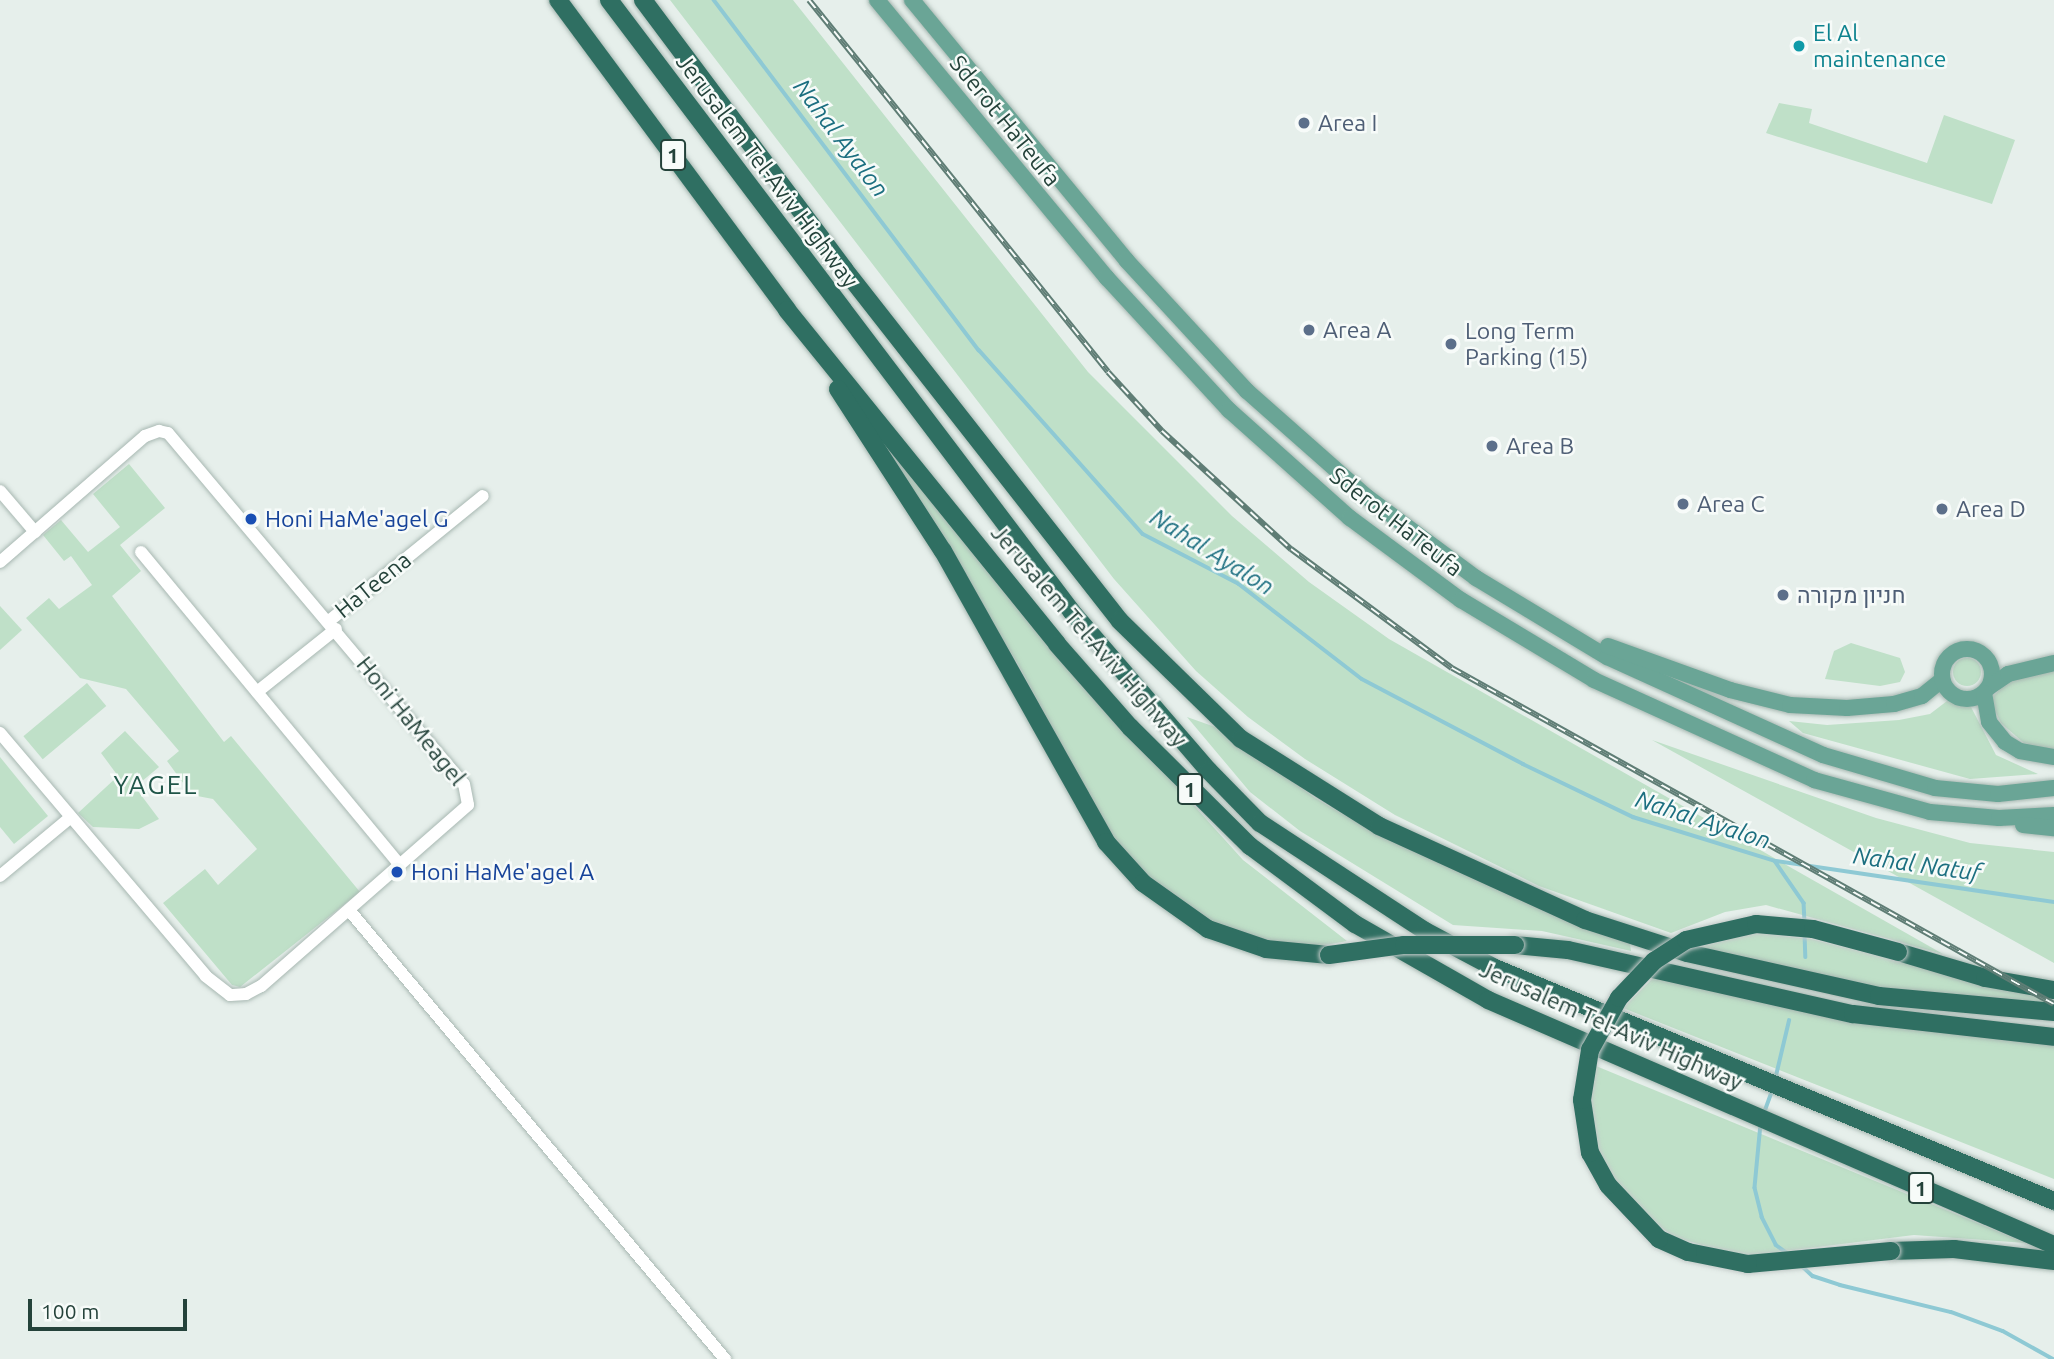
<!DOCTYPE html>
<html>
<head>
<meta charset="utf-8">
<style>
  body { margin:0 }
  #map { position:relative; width:2054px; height:1359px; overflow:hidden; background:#e6efeb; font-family:Ubuntu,Heebo,sans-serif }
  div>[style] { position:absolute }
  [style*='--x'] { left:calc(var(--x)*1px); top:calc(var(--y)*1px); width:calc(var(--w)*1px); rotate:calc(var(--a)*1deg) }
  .green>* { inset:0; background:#bfe0c8; transform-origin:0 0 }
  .round { border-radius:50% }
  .stream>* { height:3.5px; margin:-1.75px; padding:0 1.75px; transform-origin:1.75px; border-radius:1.75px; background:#8ec9d4 }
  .roads { filter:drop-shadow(0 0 2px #a8b8b2) drop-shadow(0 0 2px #a8b8b2) }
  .minor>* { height:12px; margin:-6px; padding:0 6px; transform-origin:6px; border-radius:6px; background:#fff }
  .major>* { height:16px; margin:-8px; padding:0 8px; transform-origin:8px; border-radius:8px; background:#6aa596 }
  .major>.ring { margin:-8px; padding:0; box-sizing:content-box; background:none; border:16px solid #6aa596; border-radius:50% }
  .highway>* { height:18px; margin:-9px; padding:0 9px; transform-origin:9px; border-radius:9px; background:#2f6f62 }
  .rail>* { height:6px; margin-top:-3px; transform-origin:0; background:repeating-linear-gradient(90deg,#f7fbf9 0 10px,#5f7d75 0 20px); box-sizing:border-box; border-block:2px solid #5f7d75 }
  .bridges { filter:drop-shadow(0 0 2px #c2cac8) drop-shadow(0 0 2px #c2cac8) }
  .highway-bridge>* { height:18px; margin:-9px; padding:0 9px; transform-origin:9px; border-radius:9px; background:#2f6f62 }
  .dots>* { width:19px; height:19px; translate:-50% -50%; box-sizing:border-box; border:4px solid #f7fbf9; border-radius:50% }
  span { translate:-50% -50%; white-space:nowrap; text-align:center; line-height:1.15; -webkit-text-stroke:5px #f7fbf9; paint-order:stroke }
  .shield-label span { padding:2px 5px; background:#f7fbf9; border:2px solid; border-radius:5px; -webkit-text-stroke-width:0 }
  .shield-label { font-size:21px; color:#24423a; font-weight:700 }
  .culture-label { font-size:23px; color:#0d838f }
  .left { translate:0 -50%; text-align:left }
  .street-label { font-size:23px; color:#24423a }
  .service-label { font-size:23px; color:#4e5e75 }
  .transit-label { font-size:23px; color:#164399 }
  .water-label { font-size:24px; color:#1c6f80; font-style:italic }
  .quarter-label { font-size:26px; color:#1f5548; letter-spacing:2px }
  .scale { position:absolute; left:28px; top:1299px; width:159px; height:32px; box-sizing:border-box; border:4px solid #24423a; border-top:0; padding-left:9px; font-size:21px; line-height:24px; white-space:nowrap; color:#24423a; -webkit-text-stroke:5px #f7fbf9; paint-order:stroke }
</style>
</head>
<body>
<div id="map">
  <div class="green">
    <i style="clip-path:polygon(670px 0,793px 0,1088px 372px,1232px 516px,1309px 582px,1389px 639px,1943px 954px,1766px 905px,1725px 912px,1671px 933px,1539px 886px,1395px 815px,1305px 759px,1248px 717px,1196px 671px,1114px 579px)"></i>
    <i style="clip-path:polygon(1779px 103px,1812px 109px,1809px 123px,1927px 163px,1944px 115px,2015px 140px,1992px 204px,1766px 133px)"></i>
    <i style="clip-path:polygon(875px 432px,1099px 700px,1243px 860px,1347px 941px,1305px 949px,1278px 947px,1211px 923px,1147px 878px,1112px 838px,1018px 664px)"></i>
    <i style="clip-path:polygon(129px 464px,165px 508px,120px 545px,141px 571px,112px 596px,224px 742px,231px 736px,360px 892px,240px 987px,232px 985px,163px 903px,205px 869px,218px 885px,257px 849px,213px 799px,192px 795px,167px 761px,179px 751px,126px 689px,80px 678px,26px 618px,49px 598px,59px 609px,92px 585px,71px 556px,64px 561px,43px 535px,61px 520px,88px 552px,120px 527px,93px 494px)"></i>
    <i style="clip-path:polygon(0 606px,22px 630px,0 650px)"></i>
    <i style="clip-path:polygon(1851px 643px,1900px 658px,1905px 672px,1900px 682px,1880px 686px,1825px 679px,1834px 651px)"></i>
    <i class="round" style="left:1953px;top:658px;width:28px;height:28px"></i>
    <i style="clip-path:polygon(2054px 669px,2054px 750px,2024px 743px,2001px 723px,1990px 700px,2011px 678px)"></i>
    <i style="left:87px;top:683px;width:30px;height:83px;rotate:50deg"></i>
    <i style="clip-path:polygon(1947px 701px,1971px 707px,1996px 755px,2038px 774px,1970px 779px,1803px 733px,1789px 721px,1827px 725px,1899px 720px,1930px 714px)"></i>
    <i style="clip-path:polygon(1187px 717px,1218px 728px,1315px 798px,1375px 833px,1582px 928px,1630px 944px,1631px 951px,1542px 931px,1453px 925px,1300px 831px,1250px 792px)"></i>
    <i style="clip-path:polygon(125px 731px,159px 767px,135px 787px,159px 819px,139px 829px,93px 827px,78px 813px,118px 776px,101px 753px)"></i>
    <i style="clip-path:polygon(1652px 740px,1876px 818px,1970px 843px,2054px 852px,2054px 963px)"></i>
    <i style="clip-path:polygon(0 757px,48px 816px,14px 844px,0 827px)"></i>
    <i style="clip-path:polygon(1756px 933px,1811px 939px,1986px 983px,2038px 991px,2054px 1000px,2054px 1008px,1882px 992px,1690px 949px)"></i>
    <i style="clip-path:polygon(1655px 976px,1860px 1021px,2054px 1044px,2054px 1179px,1623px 1008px)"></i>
    <i style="clip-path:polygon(1596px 1066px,2026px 1243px,1914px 1235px,1755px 1255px,1729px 1253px,1674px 1237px,1654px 1222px,1604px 1168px,1592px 1130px,1591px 1084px)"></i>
  </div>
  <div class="stream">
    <i style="--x:714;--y:0;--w:439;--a:52.9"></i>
    <i style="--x:979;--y:350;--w:246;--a:48.3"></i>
    <i style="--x:1143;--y:534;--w:108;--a:27.5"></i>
    <i style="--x:1239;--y:584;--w:155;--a:37.7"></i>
    <i style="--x:1362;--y:679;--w:182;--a:27.8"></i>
    <i style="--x:1523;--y:764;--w:122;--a:25.7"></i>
    <i style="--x:1633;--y:817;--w:149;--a:17.2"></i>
    <i style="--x:1775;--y:861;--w:51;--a:55.4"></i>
    <i style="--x:1804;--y:903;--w:20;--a:87"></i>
    <i style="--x:1776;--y:861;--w:281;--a:8.4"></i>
    <i style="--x:1805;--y:934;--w:23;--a:88"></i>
    <i style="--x:1775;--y:1080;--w:61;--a:-76.7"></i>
    <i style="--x:1764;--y:1113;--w:23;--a:-70"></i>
    <i style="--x:1761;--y:1124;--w:64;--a:95.4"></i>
    <i style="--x:1755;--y:1188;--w:30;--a:76"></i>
    <i style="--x:1762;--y:1217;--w:31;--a:63"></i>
    <i style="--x:1776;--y:1245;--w:14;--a:36"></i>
    <i style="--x:1801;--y:1265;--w:16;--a:43"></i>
    <i style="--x:1813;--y:1276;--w:28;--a:18"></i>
    <i style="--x:1840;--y:1285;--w:114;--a:13.7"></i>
    <i style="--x:1951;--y:1312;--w:55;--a:20.1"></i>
    <i style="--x:2003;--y:1331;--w:57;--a:29.2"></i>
  </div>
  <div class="roads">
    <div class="minor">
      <i style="--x:0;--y:491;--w:54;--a:49.5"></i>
      <i style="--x:141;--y:552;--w:406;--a:50.4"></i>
      <i style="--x:0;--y:562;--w:192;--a:-41"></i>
      <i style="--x:145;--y:436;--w:15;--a:-20"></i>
      <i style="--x:159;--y:431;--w:9;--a:13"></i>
      <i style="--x:168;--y:433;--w:459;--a:49.9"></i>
      <i style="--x:464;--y:784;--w:21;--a:79"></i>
      <i style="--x:468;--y:805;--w:275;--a:138.8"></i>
      <i style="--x:261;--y:986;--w:17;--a:152"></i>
      <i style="--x:246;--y:994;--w:16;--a:176"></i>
      <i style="--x:230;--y:995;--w:31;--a:-142"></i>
      <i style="--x:206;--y:976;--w:319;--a:-130.3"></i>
      <i style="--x:329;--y:621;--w:198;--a:-39.1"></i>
      <i style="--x:257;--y:692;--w:101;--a:-38.6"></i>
      <i style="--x:0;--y:876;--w:92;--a:-39.7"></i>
      <i style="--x:349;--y:910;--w:586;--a:50.06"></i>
    </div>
    <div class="major">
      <i style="--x:877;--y:0;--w:361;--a:50.4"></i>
      <i style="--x:1107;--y:278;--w:180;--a:47.3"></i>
      <i style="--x:1229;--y:410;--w:162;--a:41.8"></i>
      <i style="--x:1350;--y:518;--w:138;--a:36.5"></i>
      <i style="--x:1461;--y:600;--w:155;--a:31"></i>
      <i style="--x:1594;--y:680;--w:242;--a:24.4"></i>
      <i style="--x:1814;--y:780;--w:120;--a:15.4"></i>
      <i style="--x:1930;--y:812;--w:69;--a:5"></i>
      <i style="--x:1999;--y:818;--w:55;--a:-3.1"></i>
      <i style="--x:912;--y:0;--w:338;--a:50.5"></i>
      <i style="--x:1127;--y:261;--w:177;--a:47.3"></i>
      <i style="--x:1247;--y:391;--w:160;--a:41.5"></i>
      <i style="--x:1367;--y:497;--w:136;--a:36.6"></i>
      <i style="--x:1476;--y:578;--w:153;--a:31.1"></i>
      <i style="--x:1607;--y:657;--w:237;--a:24.4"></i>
      <i style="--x:1823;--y:755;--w:117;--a:16.4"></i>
      <i style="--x:1935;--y:788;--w:63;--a:5.4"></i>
      <i style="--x:1998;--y:794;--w:56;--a:-6.1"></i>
      <i style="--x:1608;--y:646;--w:130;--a:19.8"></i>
      <i style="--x:1730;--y:690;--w:62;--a:14"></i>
      <i style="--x:1790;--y:705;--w:57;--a:3"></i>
      <i style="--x:1847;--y:708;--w:47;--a:-4.9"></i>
      <i style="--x:1894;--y:704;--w:29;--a:-16"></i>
      <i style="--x:1922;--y:696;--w:26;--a:-39"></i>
      <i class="ring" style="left:1942px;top:649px;width:34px;height:34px"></i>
      <i style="--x:1989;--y:687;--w:23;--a:-34"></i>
      <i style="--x:2008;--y:674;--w:47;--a:-13.4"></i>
      <i style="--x:1984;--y:693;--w:29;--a:80"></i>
      <i style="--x:1989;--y:722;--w:26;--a:51"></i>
      <i style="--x:2005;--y:742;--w:17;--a:31"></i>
      <i style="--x:2020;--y:751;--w:35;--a:10"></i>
      <i style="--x:2023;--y:825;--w:31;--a:6"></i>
    </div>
    <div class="highway">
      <i style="--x:558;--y:0;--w:385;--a:53.5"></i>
      <i style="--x:787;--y:310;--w:429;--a:51"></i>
      <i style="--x:1057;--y:644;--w:111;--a:48.7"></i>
      <i style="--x:1130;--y:727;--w:169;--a:44.8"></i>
      <i style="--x:1250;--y:846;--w:131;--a:36.6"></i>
      <i style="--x:1355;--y:924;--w:153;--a:29.7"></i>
      <i style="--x:1488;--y:1000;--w:617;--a:23.41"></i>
      <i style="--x:609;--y:0;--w:767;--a:52.89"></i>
      <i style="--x:1072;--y:612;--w:210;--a:49.3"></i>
      <i style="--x:1209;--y:771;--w:73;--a:45.6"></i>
      <i style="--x:1260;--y:823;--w:197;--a:33.2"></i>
      <i style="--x:1425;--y:931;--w:79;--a:27.9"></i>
      <i style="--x:1495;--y:968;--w:606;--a:22.63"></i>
      <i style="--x:643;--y:0;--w:336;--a:53.2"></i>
      <i style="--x:844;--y:269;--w:447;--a:51.9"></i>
      <i style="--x:1120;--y:621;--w:169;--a:44.3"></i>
      <i style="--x:1241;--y:739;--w:163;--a:32.2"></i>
      <i style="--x:1379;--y:826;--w:226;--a:24.5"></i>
      <i style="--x:1585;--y:920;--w:107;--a:17.9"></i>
      <i style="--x:1687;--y:953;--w:197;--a:12.6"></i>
      <i style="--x:1879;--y:996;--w:176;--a:5.2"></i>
      <i style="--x:838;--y:389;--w:193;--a:57.1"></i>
      <i style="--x:943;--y:551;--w:334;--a:60.7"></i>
      <i style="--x:1106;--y:842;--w:55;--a:47.9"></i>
      <i style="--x:1143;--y:883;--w:80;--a:35.3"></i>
      <i style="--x:1208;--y:929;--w:61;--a:19"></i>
      <i style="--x:1266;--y:949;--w:63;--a:5.4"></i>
      <i style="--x:1515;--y:945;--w:53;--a:5.4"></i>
      <i style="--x:1568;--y:950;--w:292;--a:12.7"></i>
      <i style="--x:1853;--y:1014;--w:202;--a:6.5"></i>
      <i style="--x:1898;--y:952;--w:91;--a:16.6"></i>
      <i style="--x:1985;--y:978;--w:70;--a:9.9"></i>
      <i style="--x:1891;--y:1251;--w:63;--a:-1.8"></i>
      <i style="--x:1954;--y:1249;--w:101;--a:6.8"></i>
    </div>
  </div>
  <div class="rail">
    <i style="--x:809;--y:0;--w:477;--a:51.2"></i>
    <i style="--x:1108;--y:372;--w:80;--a:47.5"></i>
    <i style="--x:1162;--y:431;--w:175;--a:42.5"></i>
    <i style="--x:1291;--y:549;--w:200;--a:36.5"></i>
    <i style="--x:1452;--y:668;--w:689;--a:29.17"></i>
  </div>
  <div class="bridges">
    <div class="highway-bridge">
      <i style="--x:1329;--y:955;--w:76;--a:-7.6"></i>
      <i style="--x:1404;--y:945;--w:111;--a:0"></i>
      <i style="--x:1891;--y:1251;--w:144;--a:174.8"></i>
      <i style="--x:1748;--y:1264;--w:61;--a:-168.7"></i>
      <i style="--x:1688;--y:1252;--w:32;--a:-156"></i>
      <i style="--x:1659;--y:1239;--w:74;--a:-133.4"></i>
      <i style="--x:1608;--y:1185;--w:37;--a:-119"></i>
      <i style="--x:1590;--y:1153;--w:54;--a:-98.6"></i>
      <i style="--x:1582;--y:1100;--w:51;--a:-80.9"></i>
      <i style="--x:1590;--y:1050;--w:60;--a:-60.9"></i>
      <i style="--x:1619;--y:998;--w:51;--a:-46.6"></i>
      <i style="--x:1654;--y:961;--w:38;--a:-33"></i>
      <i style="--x:1686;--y:940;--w:72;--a:-12.9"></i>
      <i style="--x:1756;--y:924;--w:57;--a:5"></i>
      <i style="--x:1813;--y:929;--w:88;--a:15.1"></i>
    </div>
  </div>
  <div class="dots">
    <i style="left:1799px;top:46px;background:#0f9aa8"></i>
    <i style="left:1304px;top:123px;background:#5c6f8a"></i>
    <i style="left:1309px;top:330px;background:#5c6f8a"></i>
    <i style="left:1451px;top:344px;background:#5c6f8a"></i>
    <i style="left:1492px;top:446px;background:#5c6f8a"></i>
    <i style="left:1683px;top:504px;background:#5c6f8a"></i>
    <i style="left:1942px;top:509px;background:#5c6f8a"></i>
    <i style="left:251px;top:519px;background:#1a4fb4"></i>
    <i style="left:1783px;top:595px;background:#5c6f8a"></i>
    <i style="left:397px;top:872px;background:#1a4fb4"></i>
  </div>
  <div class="shield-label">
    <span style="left:673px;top:155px">1</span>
    <span style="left:1190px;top:789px">1</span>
    <span style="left:1921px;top:1188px">1</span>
  </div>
  <div class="culture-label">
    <span class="left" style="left:1813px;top:46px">El Al<br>maintenance</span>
  </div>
  <div class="street-label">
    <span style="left:1005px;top:121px;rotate:51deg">Sderot HaTeufa</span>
    <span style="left:767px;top:171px;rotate:53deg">Jerusalem Tel-Aviv Highway</span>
    <span style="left:1396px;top:522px;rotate:38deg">Sderot HaTeufa</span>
    <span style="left:373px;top:585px;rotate:-39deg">HaTeena</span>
    <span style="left:1089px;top:636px;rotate:49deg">Jerusalem Tel-Aviv Highway</span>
    <span style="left:411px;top:721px;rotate:51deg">Honi HaMeagel</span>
    <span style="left:1611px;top:1026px;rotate:24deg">Jerusalem Tel-Aviv Highway</span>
  </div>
  <div class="service-label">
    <span class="left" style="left:1318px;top:123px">Area I</span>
    <span class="left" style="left:1323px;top:330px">Area A</span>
    <span class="left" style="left:1465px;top:344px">Long Term<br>Parking (15)</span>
    <span class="left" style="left:1506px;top:446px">Area B</span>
    <span class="left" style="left:1697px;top:504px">Area C</span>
    <span class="left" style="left:1956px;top:509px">Area D</span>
    <span class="left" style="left:1797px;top:595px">חניון מקורה</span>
  </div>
  <div class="transit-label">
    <span class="left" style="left:265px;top:519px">Honi HaMe'agel G</span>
    <span class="left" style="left:411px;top:872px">Honi HaMe'agel A</span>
  </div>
  <div class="water-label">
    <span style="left:841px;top:138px;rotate:53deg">Nahal Ayalon</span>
    <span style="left:1212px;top:552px;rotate:32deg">Nahal Ayalon</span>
    <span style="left:1703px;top:820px;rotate:18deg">Nahal Ayalon</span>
    <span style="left:1917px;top:864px;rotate:8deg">Nahal Natuf</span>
  </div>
  <div class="quarter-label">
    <span style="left:156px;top:785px">YAGEL</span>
  </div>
  <div class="scale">100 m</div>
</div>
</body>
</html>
